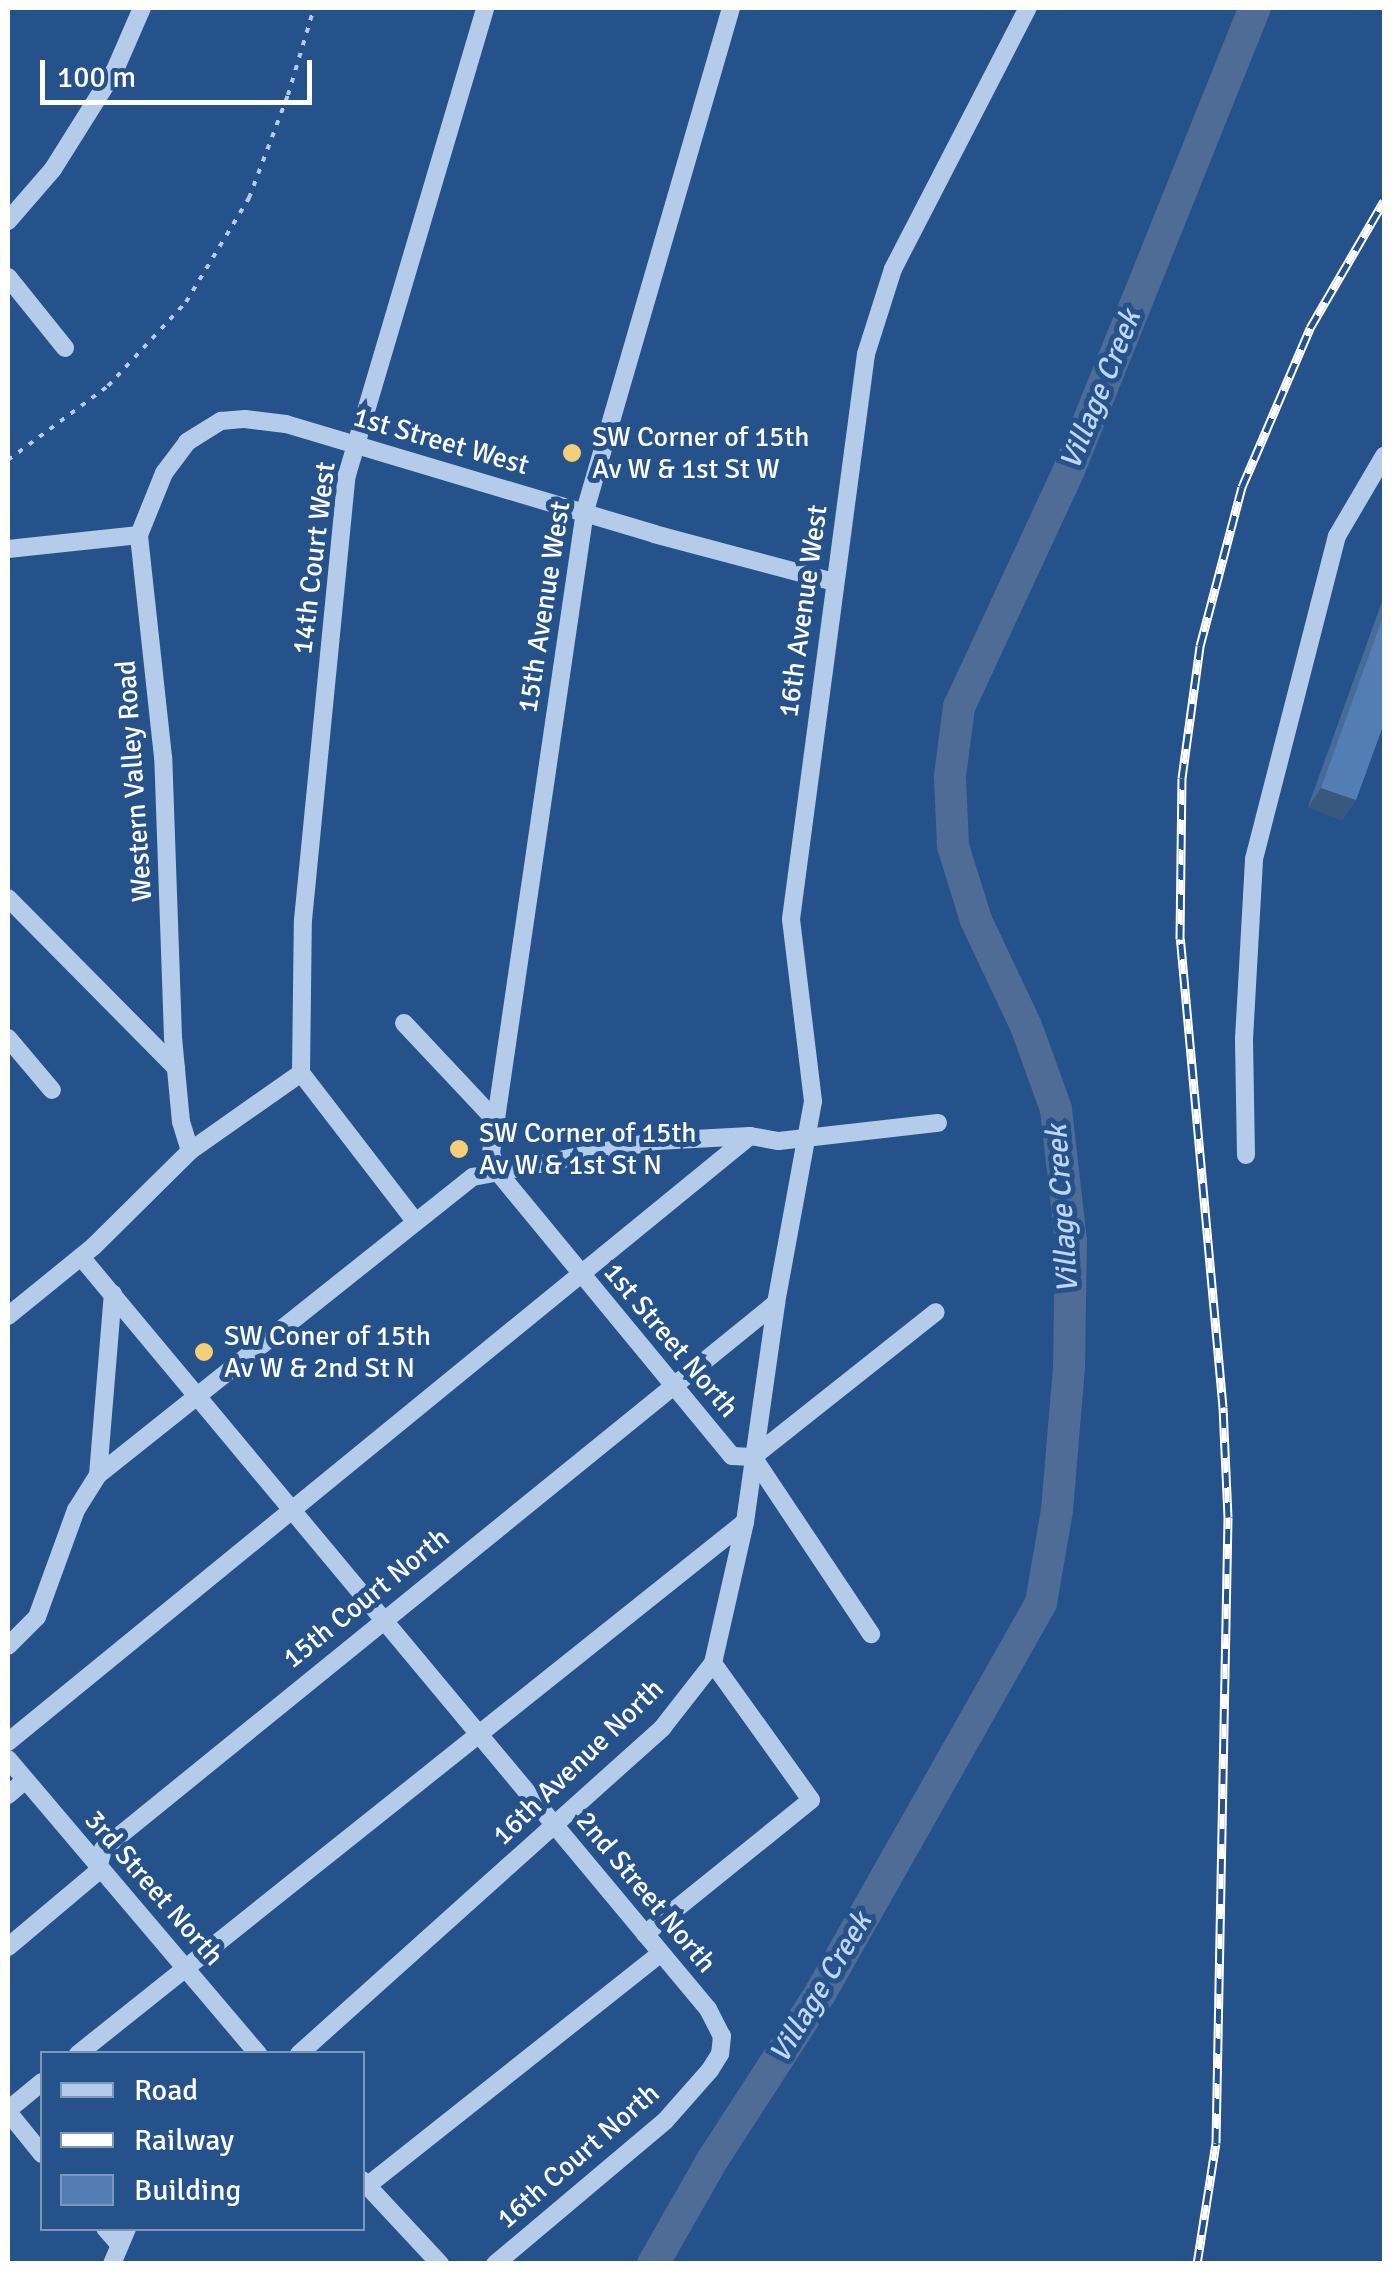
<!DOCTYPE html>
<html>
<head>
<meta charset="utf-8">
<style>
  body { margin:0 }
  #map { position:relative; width:1392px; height:2271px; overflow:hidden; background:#26528b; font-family:Signika,sans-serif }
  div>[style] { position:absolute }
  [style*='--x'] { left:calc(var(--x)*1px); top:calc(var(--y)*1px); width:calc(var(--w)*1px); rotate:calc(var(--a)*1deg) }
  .river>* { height:32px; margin:-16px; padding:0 16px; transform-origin:16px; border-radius:16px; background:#4e6c95 }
  .path>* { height:4px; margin-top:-2px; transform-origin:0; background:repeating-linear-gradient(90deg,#b4ccea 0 5px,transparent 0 13px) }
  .minor>* { height:18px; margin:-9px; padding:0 9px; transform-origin:9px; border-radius:9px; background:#b4ccea }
  .rail>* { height:9px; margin-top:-4.5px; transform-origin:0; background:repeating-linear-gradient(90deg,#26528b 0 15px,#fff 0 30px); box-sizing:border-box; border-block:2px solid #fff }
  .wall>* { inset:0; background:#476c9a }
  .shaded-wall>* { inset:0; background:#39587d }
  .building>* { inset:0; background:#527eb3 }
  .dots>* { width:28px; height:28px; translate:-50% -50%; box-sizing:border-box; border:5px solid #26528b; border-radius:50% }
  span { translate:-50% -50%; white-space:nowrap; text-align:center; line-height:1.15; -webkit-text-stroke:10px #26528b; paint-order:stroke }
  .poi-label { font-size:28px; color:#fff }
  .left { translate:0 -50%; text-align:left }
  .street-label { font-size:28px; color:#fff }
  .water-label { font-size:30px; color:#bfd6f1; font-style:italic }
  .frame { position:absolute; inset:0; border:10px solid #fff; pointer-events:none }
  .legend { position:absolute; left:40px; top:2051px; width:325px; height:180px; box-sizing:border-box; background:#26528b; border:2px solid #7d97b9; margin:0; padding:12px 18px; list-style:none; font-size:30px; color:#fff }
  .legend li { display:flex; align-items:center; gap:20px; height:50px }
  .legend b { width:50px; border:2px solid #7d97b9 }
  .scale { position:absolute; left:40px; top:60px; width:272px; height:45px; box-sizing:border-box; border:5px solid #fff; border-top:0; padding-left:12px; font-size:30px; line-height:35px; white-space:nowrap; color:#fff; -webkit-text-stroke:8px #26528b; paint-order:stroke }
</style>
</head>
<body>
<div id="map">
  <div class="river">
    <i style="--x:653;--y:2264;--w:121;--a:-60.3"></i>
    <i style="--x:713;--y:2159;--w:199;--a:-57.1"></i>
    <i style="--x:821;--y:1992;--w:447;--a:-60.5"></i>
    <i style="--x:1041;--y:1603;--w:94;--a:-80.2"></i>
    <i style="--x:1057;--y:1510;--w:143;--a:-85.2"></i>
    <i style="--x:1069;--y:1368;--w:127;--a:-89.1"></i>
    <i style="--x:1071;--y:1241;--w:133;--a:-96.5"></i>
    <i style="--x:1056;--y:1109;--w:88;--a:-109.9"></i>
    <i style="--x:1026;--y:1026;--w:117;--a:-115.3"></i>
    <i style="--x:976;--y:920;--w:77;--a:-107.3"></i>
    <i style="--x:953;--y:846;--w:70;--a:-92.5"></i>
    <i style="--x:950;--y:776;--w:70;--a:-82.6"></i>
    <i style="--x:959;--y:707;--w:261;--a:-65.1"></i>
    <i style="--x:1069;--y:470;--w:498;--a:-68.1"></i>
  </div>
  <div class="path">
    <i style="--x:8;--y:460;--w:124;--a:-36.5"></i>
    <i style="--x:108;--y:386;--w:115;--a:-47.1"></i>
    <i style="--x:186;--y:302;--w:122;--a:-58.8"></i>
    <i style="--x:249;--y:198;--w:110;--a:-69.3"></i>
    <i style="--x:288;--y:95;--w:91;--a:-73.4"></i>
  </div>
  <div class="minor">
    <i style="--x:731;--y:8;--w:524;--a:106.19"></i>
    <i style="--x:585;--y:511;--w:649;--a:98.33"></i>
    <i style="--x:491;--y:1153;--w:19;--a:72"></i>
    <i style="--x:497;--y:1171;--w:369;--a:50.5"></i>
    <i style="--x:732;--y:1456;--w:21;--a:3"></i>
    <i style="--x:753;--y:1457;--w:213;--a:56.3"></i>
    <i style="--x:8;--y:221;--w:69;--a:-49.1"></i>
    <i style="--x:53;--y:169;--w:117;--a:-57.9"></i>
    <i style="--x:115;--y:70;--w:68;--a:-66.5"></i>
    <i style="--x:8;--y:277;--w:91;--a:51.2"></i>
    <i style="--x:8;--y:549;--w:132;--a:-6.1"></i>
    <i style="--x:8;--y:898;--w:239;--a:45.3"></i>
    <i style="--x:404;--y:1023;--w:133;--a:46.8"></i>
    <i style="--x:8;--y:1038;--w:68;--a:49.8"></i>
    <i style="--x:301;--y:1073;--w:153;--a:-89.3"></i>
    <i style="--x:303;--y:920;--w:447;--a:-84.4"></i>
    <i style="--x:347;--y:475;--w:487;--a:-73.5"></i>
    <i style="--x:301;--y:1073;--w:187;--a:52.4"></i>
    <i style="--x:190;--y:1151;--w:30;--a:-107"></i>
    <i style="--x:181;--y:1122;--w:85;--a:-95.4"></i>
    <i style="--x:173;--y:1037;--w:280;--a:-92"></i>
    <i style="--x:163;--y:757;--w:223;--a:-96.2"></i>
    <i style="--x:139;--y:535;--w:67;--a:-68"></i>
    <i style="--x:164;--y:473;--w:39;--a:-53"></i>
    <i style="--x:187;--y:442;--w:40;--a:-32"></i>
    <i style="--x:221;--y:421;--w:24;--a:-5"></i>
    <i style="--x:245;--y:419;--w:41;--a:7"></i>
    <i style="--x:286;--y:424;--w:384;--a:16.6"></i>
    <i style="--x:654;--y:534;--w:186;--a:14.9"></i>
    <i style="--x:1246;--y:1155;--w:116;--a:-91"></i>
    <i style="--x:1244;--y:1039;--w:180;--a:-86.8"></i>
    <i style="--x:1254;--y:859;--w:333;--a:-75.6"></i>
    <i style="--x:1337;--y:536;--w:93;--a:-59.6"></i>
    <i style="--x:81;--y:1257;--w:979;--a:50.18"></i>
    <i style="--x:708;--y:2009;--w:30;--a:63"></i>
    <i style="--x:722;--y:2036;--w:18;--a:96"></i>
    <i style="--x:720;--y:2054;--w:19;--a:122"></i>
    <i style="--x:710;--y:2070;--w:68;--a:131.4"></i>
    <i style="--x:665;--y:2121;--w:222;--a:139.9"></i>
    <i style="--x:8;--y:1316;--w:111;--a:-39.1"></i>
    <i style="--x:94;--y:1246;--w:135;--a:-44.7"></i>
    <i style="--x:190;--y:1151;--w:136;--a:-35.1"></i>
    <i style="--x:753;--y:1457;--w:233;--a:-38.4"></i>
    <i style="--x:98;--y:1475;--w:182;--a:-85.3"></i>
    <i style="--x:8;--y:1646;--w:41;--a:-45"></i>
    <i style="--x:37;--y:1617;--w:114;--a:-70"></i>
    <i style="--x:76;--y:1510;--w:41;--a:-57.8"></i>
    <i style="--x:98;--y:1475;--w:479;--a:-38.5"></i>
    <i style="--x:473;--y:1177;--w:187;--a:-11.1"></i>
    <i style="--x:657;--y:1141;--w:93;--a:-3.1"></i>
    <i style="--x:750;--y:1136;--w:29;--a:10"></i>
    <i style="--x:779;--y:1141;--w:160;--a:-6.5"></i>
    <i style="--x:8;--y:1742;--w:958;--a:-39.24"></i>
    <i style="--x:8;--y:1759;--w:387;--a:49.7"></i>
    <i style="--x:8;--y:1795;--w:23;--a:-41"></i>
    <i style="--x:645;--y:1934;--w:213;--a:-38.9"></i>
    <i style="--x:811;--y:1800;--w:168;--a:-125.6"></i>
    <i style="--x:8;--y:1947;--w:116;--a:-40.1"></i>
    <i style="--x:97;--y:1872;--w:24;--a:-75"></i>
    <i style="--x:103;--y:1849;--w:867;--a:-39.05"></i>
    <i style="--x:78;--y:2054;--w:853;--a:-38.58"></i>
    <i style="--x:299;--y:2054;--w:489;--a:-41.9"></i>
    <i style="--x:663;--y:1727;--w:81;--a:-52"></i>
    <i style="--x:713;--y:1663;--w:145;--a:-77.2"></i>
    <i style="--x:745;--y:1522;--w:221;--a:-81.9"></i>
    <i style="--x:776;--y:1303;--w:205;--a:-79.6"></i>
    <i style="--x:813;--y:1101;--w:183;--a:-96.9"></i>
    <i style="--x:791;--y:919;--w:570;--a:-82.44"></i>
    <i style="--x:866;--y:354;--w:89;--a:-72.4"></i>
    <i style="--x:893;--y:269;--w:294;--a:-62.7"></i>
    <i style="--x:8;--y:2110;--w:44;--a:-39.5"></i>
    <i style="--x:8;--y:2112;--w:54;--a:51"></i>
    <i style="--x:362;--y:2180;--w:115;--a:47.1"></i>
    <i style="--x:367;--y:2186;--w:374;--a:-38.4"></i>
    <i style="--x:105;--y:2228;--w:21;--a:49"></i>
    <i style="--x:112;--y:2264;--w:39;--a:-67"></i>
  </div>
  <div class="rail">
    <i style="--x:1197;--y:2264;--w:122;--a:-81.1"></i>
    <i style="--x:1216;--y:2143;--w:626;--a:-88.9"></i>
    <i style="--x:1228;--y:1517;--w:110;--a:-92.6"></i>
    <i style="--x:1223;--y:1407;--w:470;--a:-95.2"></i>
    <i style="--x:1180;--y:939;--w:161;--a:-89.3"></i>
    <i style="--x:1182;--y:778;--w:133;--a:-82.2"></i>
    <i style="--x:1200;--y:646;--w:164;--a:-75.2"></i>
    <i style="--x:1242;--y:487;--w:173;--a:-66.8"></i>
    <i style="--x:1310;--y:328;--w:147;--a:-59.8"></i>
  </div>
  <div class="wall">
    <i style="clip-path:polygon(1384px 596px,1384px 723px,1356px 800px,1342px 820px,1308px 807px)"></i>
  </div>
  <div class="shaded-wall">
    <i style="clip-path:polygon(1321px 788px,1356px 800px,1342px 820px,1308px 807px)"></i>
  </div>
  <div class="building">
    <i style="clip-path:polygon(1384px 614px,1384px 723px,1356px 800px,1321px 788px)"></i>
  </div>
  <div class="dots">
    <i style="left:572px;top:453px;background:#f3cf78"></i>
    <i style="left:459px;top:1149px;background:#f3cf78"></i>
    <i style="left:204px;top:1352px;background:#f3cf78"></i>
  </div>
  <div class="poi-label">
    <span class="left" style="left:592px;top:453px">SW Corner of 15th<br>Av W &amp; 1st St W</span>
    <span class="left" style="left:479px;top:1149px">SW Corner of 15th<br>Av W &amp; 1st St N</span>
    <span class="left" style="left:224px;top:1352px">SW Coner of 15th<br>Av W &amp; 2nd St N</span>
  </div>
  <div class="street-label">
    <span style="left:441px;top:441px;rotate:16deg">1st Street West</span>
    <span style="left:314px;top:558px;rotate:-83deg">14th Court West</span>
    <span style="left:544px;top:607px;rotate:-81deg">15th Avenue West</span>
    <span style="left:803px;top:611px;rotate:-82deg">16th Avenue West</span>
    <span style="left:134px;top:781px;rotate:-94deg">Western Valley Road</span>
    <span style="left:671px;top:1340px;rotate:50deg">1st Street North</span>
    <span style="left:366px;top:1598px;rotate:-39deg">15th Court North</span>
    <span style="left:578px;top:1762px;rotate:-44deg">16th Avenue North</span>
    <span style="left:154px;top:1888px;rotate:49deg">3rd Street North</span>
    <span style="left:646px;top:1892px;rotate:50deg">2nd Street North</span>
    <span style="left:578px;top:2156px;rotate:-41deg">16th Court North</span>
  </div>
  <div class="water-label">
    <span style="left:1101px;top:390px;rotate:-68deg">Village Creek</span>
    <span style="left:1063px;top:1209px;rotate:-94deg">Village Creek</span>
    <span style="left:821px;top:1988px;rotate:-59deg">Village Creek</span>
  </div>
  <div class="frame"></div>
  <ul class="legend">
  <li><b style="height:12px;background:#b4ccea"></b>Road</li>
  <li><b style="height:12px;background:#fff"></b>Railway</li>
  <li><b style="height:28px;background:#527eb3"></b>Building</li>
  </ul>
  <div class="scale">100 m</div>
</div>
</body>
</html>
